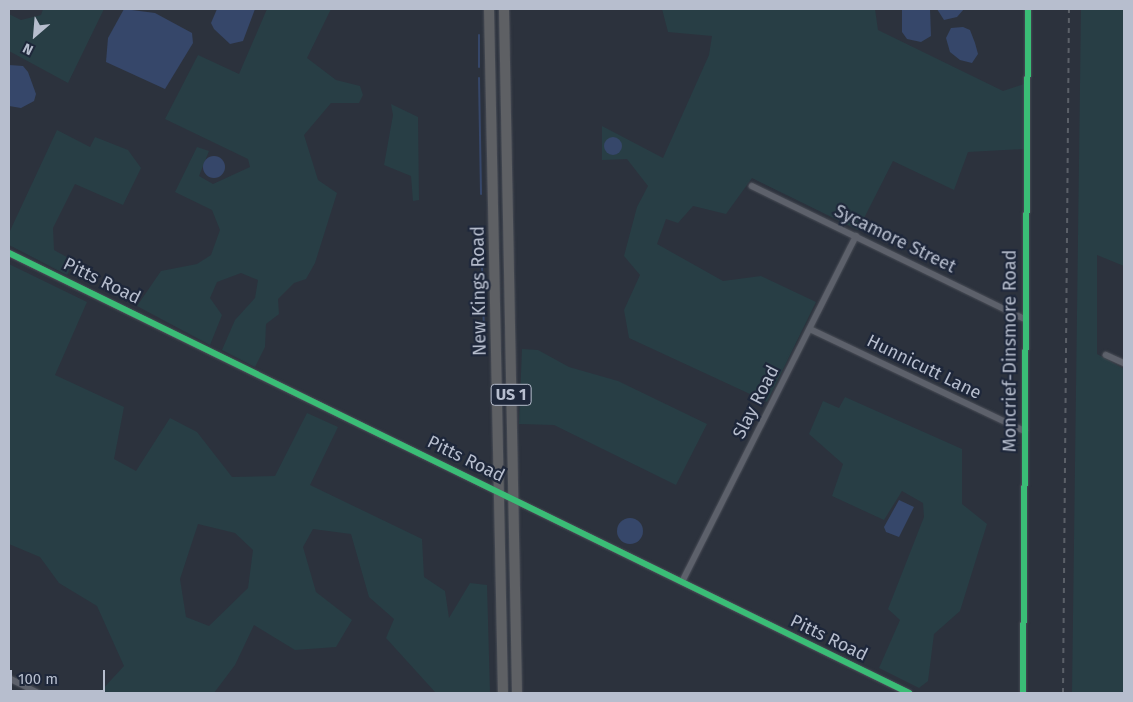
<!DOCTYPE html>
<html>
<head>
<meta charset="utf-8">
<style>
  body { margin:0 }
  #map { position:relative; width:1133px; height:702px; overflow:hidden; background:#2c323d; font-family:"Fira Sans",sans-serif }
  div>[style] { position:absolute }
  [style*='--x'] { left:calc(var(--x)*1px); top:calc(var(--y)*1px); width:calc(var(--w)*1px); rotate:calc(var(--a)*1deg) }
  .green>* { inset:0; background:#283e45 }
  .water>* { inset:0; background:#36476a }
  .round { border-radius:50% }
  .stream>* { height:2px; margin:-1px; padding:0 1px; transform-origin:1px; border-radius:1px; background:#36476a }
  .roads { filter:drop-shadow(0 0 1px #494d56) drop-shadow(0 0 1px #494d56) }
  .street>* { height:5.5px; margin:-2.75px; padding:0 2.75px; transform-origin:2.75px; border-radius:2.75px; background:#5d616b }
  .highway>* { height:10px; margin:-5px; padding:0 5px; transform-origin:5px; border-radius:5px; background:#5e6064 }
  .rail>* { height:2px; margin-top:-1px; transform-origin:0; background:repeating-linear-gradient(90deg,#5b6068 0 5px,transparent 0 10px) }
  .cycleway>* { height:6px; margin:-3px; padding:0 3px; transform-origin:3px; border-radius:3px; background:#3abd76 }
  span { translate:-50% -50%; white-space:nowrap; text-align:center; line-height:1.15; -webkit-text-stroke:4.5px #1e273a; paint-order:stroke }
  .shield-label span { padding:1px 4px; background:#1e273a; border:1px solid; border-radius:4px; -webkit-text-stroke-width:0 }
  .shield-label { font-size:16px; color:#b7bece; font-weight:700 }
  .street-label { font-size:18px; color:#b7bece }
  .frame { position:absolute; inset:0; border:10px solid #b7bece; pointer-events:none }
  .north { position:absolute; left:10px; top:10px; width:50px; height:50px; -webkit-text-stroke:4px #1e273a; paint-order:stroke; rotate:207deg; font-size:14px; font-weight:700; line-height:20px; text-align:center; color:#b7bece }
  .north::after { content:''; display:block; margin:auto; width:18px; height:22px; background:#b7bece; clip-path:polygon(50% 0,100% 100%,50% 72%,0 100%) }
  .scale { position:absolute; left:10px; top:670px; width:95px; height:22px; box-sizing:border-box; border:2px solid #b7bece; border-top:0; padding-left:6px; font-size:15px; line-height:18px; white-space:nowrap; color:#b7bece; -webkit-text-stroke:4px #1e273a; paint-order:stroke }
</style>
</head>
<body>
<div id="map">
  <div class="green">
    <i style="clip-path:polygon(43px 9px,104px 9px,68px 83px,9px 51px,9px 14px,21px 20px,41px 15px)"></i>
    <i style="clip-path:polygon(267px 9px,331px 9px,307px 58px,336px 80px,360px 86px,363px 95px,359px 103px,331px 103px,304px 135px,318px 180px,337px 193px,315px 263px,306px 279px,294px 283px,278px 299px,279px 314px,266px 324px,265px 347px,255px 367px,222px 350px,235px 320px,255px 298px,258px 280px,241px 273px,217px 282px,210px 298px,222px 315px,210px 345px,137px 306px,161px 271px,197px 264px,211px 255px,220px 230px,212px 210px,175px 192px,197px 147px,209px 151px,199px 176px,213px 184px,250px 167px,248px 159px,165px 119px,198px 55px,239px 74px)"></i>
    <i style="clip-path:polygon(662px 9px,875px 9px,878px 30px,1003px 91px,1024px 84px,1024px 149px,968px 152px,954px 190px,893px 161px,858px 230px,752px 178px,726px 214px,693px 206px,678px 223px,666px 219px,657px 244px,723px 281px,761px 276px,816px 302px,767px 402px,629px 338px,624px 310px,640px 275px,624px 256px,637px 207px,648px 186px,627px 159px,602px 160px,602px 126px,663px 158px,709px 55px,712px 36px,668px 32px)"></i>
    <i style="clip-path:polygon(1081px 9px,1124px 9px,1124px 266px,1097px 255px,1097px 354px,1124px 369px,1124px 693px,1072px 693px)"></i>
    <i style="clip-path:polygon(391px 104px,418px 117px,419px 200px,413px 201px,411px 176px,384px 165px,393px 115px)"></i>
    <i style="clip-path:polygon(57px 130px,90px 147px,95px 137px,128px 150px,141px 168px,123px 205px,75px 184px,53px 228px,54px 250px,74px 261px,67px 275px,9px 245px,9px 233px)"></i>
    <i style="clip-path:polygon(evenodd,9px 264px,87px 302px,55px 375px,124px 407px,114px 459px,136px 471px,170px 418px,197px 432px,232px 477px,275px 476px,307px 413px,338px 427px,310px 485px,422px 539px,424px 577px,445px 591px,449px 618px,470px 583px,487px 585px,490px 693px,435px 692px,386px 638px,394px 619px,369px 597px,351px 534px,313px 529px,303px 547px,316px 592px,352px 620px,336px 647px,295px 650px,254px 625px,235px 665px,214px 693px,99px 693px,124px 666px,97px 606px,59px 583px,40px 557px,9px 544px,9px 264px,198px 524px,235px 533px,253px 550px,248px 588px,209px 626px,186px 617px,180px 579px,198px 524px)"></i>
    <i style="clip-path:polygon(522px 349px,538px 350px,569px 367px,618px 381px,707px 424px,676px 485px,554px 425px,519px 424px)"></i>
    <i style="clip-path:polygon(845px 397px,962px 449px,962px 504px,987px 524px,960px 611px,934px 634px,928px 681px,919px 688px,879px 668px,900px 620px,888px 609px,924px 517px,923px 503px,902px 491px,884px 520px,832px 496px,843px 464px,809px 434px,823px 401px,839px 408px)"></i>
  </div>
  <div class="water">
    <i style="clip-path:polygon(124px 9px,155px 13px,192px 33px,193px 43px,165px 89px,106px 62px,108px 38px)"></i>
    <i style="clip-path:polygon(217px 9px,255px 9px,243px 41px,230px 44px,214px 29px,211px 23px)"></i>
    <i style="clip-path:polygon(930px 9px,931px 36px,921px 42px,907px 39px,902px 32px,902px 9px)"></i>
    <i style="clip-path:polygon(937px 9px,964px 9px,957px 17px,944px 20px)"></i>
    <i style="clip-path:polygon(963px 27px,970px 30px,975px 43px,978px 54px,972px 63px,960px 60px,950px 52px,946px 38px,951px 28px)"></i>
    <i style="clip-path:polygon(9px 65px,23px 66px,28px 72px,36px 94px,34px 101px,21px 108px,9px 106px)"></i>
    <i class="round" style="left:604px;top:137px;width:18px;height:18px"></i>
    <i class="round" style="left:203px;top:156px;width:22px;height:22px"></i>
    <i style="clip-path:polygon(899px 500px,914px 507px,899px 537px,886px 532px,884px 527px)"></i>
    <i class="round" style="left:617px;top:518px;width:26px;height:26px"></i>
  </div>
  <div class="stream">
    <i style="--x:479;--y:67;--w:32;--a:-90"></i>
    <i style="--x:479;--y:78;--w:116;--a:89"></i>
    <i style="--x:482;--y:231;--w:14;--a:90"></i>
    <i style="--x:482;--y:267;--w:65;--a:88.2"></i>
  </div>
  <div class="roads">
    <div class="street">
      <i style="--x:752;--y:186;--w:304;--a:26"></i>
      <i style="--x:9;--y:253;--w:1002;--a:26.05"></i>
      <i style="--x:810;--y:329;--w:238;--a:25.4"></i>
      <i style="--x:1106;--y:355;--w:20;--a:24"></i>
      <i style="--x:682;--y:582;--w:387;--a:-63.3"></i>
      <i style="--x:9;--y:678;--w:33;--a:27"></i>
      <i style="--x:1023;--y:693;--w:684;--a:-89.58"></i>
    </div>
    <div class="highway">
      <i style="--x:489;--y:9;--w:684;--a:88.83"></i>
      <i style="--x:504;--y:9;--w:684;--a:88.91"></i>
    </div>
  </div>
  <div class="rail">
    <i style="--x:1063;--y:693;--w:684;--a:-89.5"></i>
  </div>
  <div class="cycleway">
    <i style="--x:9;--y:253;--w:1002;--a:26.05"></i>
    <i style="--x:1023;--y:693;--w:684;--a:-89.58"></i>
  </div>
  <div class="shield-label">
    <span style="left:511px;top:395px">US 1</span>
  </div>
  <div class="street-label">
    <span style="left:895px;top:239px;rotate:26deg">Sycamore Street</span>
    <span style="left:102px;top:281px;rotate:26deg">Pitts Road</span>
    <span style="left:479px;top:291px;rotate:-91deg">New Kings Road</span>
    <span style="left:1010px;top:351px;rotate:-90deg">Moncrief-Dinsmore Road</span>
    <span style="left:924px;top:367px;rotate:26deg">Hunnicutt Lane</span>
    <span style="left:756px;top:402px;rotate:-63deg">Slay Road</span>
    <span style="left:466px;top:459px;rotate:26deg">Pitts Road</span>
    <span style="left:829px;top:638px;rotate:26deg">Pitts Road</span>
  </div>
  <div class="frame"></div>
  <div class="north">N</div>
  <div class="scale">100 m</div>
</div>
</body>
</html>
